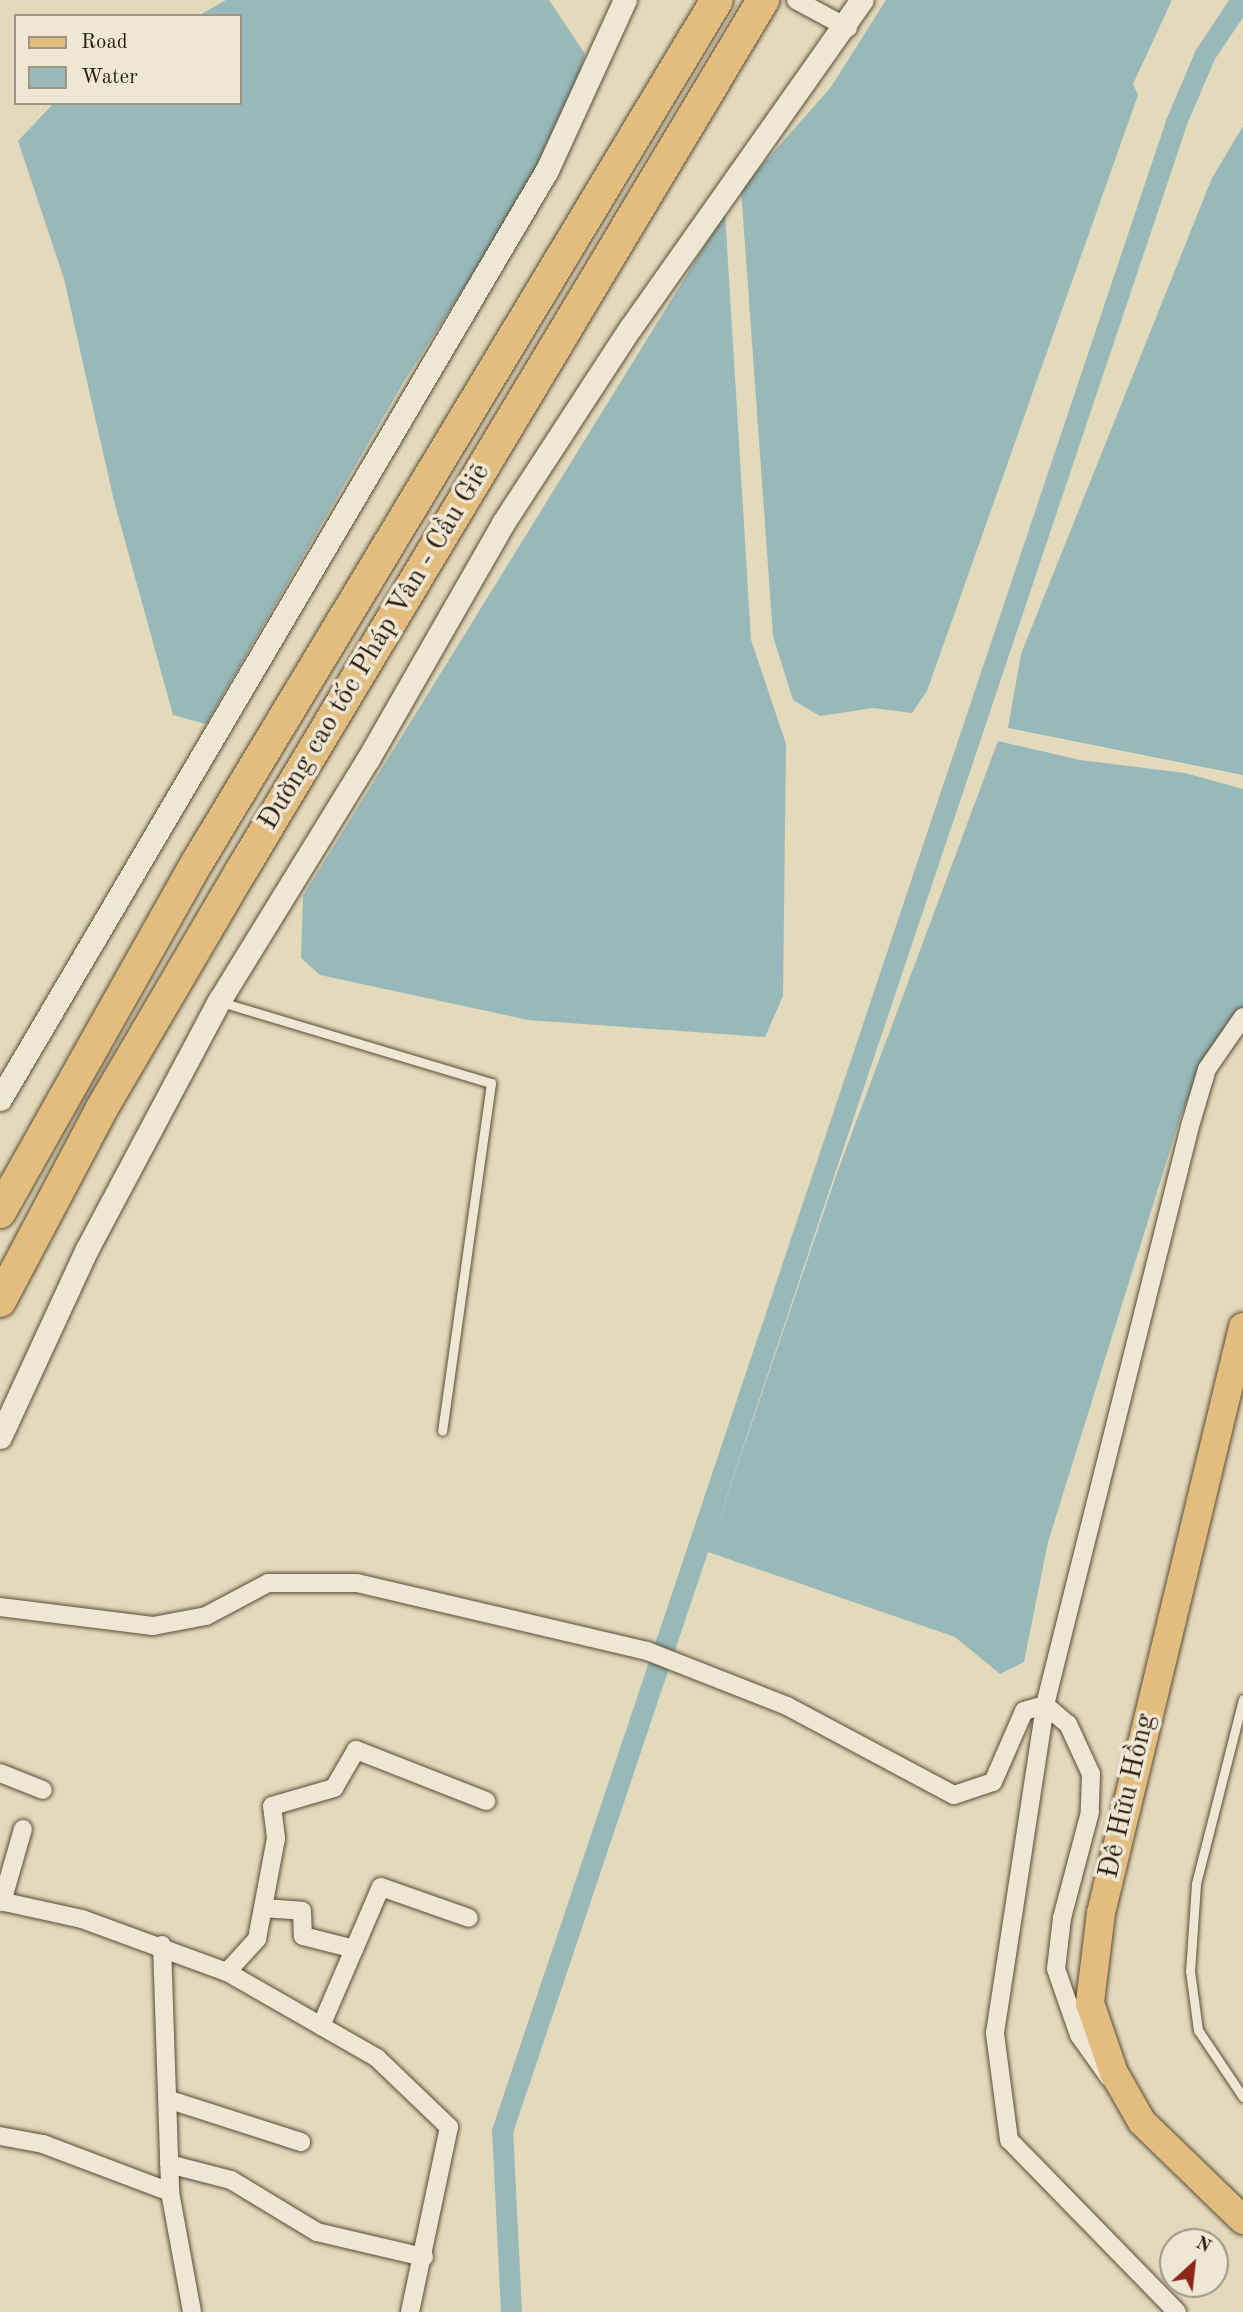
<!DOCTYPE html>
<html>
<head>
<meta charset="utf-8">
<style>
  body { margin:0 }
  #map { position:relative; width:1243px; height:2312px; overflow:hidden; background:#e3dabc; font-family:"Old Standard TT",serif }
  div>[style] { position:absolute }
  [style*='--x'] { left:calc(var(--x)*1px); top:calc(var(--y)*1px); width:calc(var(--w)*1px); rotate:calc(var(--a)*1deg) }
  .water>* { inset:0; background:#98b8b9 }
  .canal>* { height:21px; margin:-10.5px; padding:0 10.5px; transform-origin:10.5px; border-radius:10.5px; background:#98b8b9 }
  .roads { filter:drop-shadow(0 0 2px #5a4b35) drop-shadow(0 0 2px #5a4b35) }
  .service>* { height:9px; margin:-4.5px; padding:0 4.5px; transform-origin:4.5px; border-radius:4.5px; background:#ede7d3 }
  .minor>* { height:18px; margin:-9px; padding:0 9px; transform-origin:9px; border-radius:9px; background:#ede7d3 }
  .tertiary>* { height:23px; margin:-11.5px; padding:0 11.5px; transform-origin:11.5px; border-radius:11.5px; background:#ede7d3 }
  .primary>* { height:28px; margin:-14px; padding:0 14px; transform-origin:14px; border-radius:14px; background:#e2bd7e }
  .motorway>* { height:32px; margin:-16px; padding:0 16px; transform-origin:16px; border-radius:16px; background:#e2bd7e }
  span { translate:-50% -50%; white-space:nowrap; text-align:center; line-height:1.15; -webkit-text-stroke:7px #ede7d3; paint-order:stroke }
  .street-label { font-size:28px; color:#2c1b08 }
  .legend { position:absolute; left:14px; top:14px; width:228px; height:91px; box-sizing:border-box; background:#ede7d3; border:2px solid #a09582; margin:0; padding:9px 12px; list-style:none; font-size:21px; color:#2c1b08 }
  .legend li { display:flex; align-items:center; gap:14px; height:35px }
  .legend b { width:35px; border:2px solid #a09582 }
  .north { position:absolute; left:1159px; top:2228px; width:70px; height:70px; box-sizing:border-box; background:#ede7d3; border:2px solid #a09582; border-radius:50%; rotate:27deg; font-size:19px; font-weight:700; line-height:28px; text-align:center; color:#2c1b08 }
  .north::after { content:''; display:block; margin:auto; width:24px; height:32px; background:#8f2418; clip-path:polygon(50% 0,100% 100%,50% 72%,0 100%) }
</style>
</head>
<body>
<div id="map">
  <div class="water">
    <i style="clip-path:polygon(226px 0,549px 0,585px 54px,570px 104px,535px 177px,403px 383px,206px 724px,173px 715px,114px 501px,64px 279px,18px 141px,54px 103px,240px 103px,240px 16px,198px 16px)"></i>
    <i style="clip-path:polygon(886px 0,1172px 0,1133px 84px,1138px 95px,927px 691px,912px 713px,873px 708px,820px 716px,793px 700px,773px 636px,741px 189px,831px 87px)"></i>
    <i style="clip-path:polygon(1243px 126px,1243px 775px,1008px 728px,1021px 654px,1212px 178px)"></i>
    <i style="clip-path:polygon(725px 213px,751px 640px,786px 744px,783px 996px,765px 1037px,528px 1020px,320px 975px,301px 958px,303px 896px)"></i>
    <i style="clip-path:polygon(998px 741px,1080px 760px,1185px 773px,1243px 789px,1243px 1007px,1207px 1055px,1181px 1115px,1048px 1542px,1024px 1662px,1000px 1674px,955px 1637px,708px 1552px,837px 1173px)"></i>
  </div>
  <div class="canal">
    <i style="--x:511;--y:2312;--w:181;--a:-92.8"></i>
    <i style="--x:502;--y:2131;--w:2119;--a:-71.45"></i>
    <i style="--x:1176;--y:122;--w:74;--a:-66.9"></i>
    <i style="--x:1205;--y:54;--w:65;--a:-56.3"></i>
  </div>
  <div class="roads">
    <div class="service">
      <i style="--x:221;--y:1002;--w:282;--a:16.7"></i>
      <i style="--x:491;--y:1083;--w:351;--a:98"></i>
      <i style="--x:1243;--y:1699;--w:191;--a:104.3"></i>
      <i style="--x:1196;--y:1884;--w:87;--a:93.9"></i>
      <i style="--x:1190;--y:1971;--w:60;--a:82.3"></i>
      <i style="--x:1198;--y:2030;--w:81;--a:56.1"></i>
    </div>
    <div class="minor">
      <i style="--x:796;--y:0;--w:59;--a:28.3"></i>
      <i style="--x:0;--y:1607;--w:154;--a:7.1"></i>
      <i style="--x:153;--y:1626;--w:54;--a:-10.7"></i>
      <i style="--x:206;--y:1616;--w:70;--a:-28"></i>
      <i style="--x:268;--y:1583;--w:89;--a:0"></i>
      <i style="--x:357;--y:1583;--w:298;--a:13.2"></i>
      <i style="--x:647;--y:1651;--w:150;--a:21.4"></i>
      <i style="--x:787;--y:1706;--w:189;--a:28.1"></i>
      <i style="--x:954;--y:1795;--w:41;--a:-18.4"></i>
      <i style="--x:993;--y:1782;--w:77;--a:-66.4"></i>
      <i style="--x:1024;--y:1711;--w:22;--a:-16"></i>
      <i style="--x:1045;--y:1705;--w:30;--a:40"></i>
      <i style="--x:1068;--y:1724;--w:55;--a:65.3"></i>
      <i style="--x:1091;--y:1774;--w:38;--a:92"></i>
      <i style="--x:1090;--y:1812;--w:110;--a:104.8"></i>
      <i style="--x:1062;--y:1918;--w:51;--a:96.7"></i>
      <i style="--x:1056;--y:1969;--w:70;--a:70.8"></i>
      <i style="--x:1079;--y:2035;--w:52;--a:54.5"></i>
      <i style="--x:0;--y:1773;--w:46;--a:21.6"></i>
      <i style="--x:0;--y:1901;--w:84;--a:12.4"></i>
      <i style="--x:82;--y:1919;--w:154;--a:20.1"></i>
      <i style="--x:227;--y:1972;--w:173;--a:29.8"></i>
      <i style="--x:377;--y:2058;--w:100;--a:43.8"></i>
      <i style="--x:449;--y:2127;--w:189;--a:101.9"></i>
      <i style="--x:2;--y:1902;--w:76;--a:-74"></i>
      <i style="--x:263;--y:1908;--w:39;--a:4"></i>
      <i style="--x:302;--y:1911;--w:25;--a:88"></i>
      <i style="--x:303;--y:1936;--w:53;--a:14.3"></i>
      <i style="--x:162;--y:1945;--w:247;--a:88.1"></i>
      <i style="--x:170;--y:2192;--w:122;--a:79.6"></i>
      <i style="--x:227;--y:1972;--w:45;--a:-47.7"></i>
      <i style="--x:257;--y:1939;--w:103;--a:-79.3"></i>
      <i style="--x:276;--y:1838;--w:32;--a:-97"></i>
      <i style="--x:272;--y:1806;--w:65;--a:-16.2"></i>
      <i style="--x:334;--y:1788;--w:44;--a:-59.9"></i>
      <i style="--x:356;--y:1750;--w:140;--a:21.4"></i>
      <i style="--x:321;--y:2026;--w:151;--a:-66.7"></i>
      <i style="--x:381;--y:1887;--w:93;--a:19.4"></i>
      <i style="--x:167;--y:2099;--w:141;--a:17.8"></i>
      <i style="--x:0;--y:2136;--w:44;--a:10.5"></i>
      <i style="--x:43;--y:2144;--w:136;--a:20.7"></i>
      <i style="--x:169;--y:2164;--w:64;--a:14.5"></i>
      <i style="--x:231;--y:2180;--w:100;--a:31.2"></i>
      <i style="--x:317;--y:2232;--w:110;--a:13.2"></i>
      <i style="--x:1177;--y:2312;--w:240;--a:-134.3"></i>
      <i style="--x:1009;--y:2140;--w:108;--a:-97.5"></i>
      <i style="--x:995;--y:2033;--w:332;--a:-81.3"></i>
      <i style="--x:1045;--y:1705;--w:597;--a:-75.94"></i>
      <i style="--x:1190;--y:1126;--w:59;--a:-73.4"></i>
      <i style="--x:1207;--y:1069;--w:63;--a:-55.3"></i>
    </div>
    <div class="tertiary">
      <i style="--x:0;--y:1099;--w:1078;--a:-59.51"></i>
      <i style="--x:547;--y:170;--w:187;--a:-65.4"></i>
      <i style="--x:0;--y:1437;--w:207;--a:-65.2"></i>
      <i style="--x:87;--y:1249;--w:281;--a:-62"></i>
      <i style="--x:219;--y:1001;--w:284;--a:-58.4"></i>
      <i style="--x:368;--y:759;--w:272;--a:-60.2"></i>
      <i style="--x:503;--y:523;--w:234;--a:-56.9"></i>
      <i style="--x:631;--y:327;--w:400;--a:-54.8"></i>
    </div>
    <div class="primary">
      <i style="--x:1243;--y:1327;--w:603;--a:103.62"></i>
      <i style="--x:1101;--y:1913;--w:91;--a:97"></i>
      <i style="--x:1090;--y:2003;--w:74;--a:71.1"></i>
      <i style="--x:1114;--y:2073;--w:56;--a:60.3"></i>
      <i style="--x:1142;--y:2122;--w:141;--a:44.1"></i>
    </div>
    <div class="motorway">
      <i style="--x:0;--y:1212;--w:403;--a:-60.6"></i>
      <i style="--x:198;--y:861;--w:1005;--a:-58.92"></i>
      <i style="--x:0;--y:1301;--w:218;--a:-62.1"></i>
      <i style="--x:102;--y:1108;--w:273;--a:-59.6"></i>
      <i style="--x:240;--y:873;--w:1018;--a:-59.07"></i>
    </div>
  </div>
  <div class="street-label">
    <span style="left:375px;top:647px;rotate:-59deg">Đường cao tốc Pháp Vân - Cầu Giẽ</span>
    <span style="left:1128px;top:1796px;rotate:-77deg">Đê Hữu Hồng</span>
  </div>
  <ul class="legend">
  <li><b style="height:9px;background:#e2bd7e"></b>Road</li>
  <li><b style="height:19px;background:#98b8b9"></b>Water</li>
  </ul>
  <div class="north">N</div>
</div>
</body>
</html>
